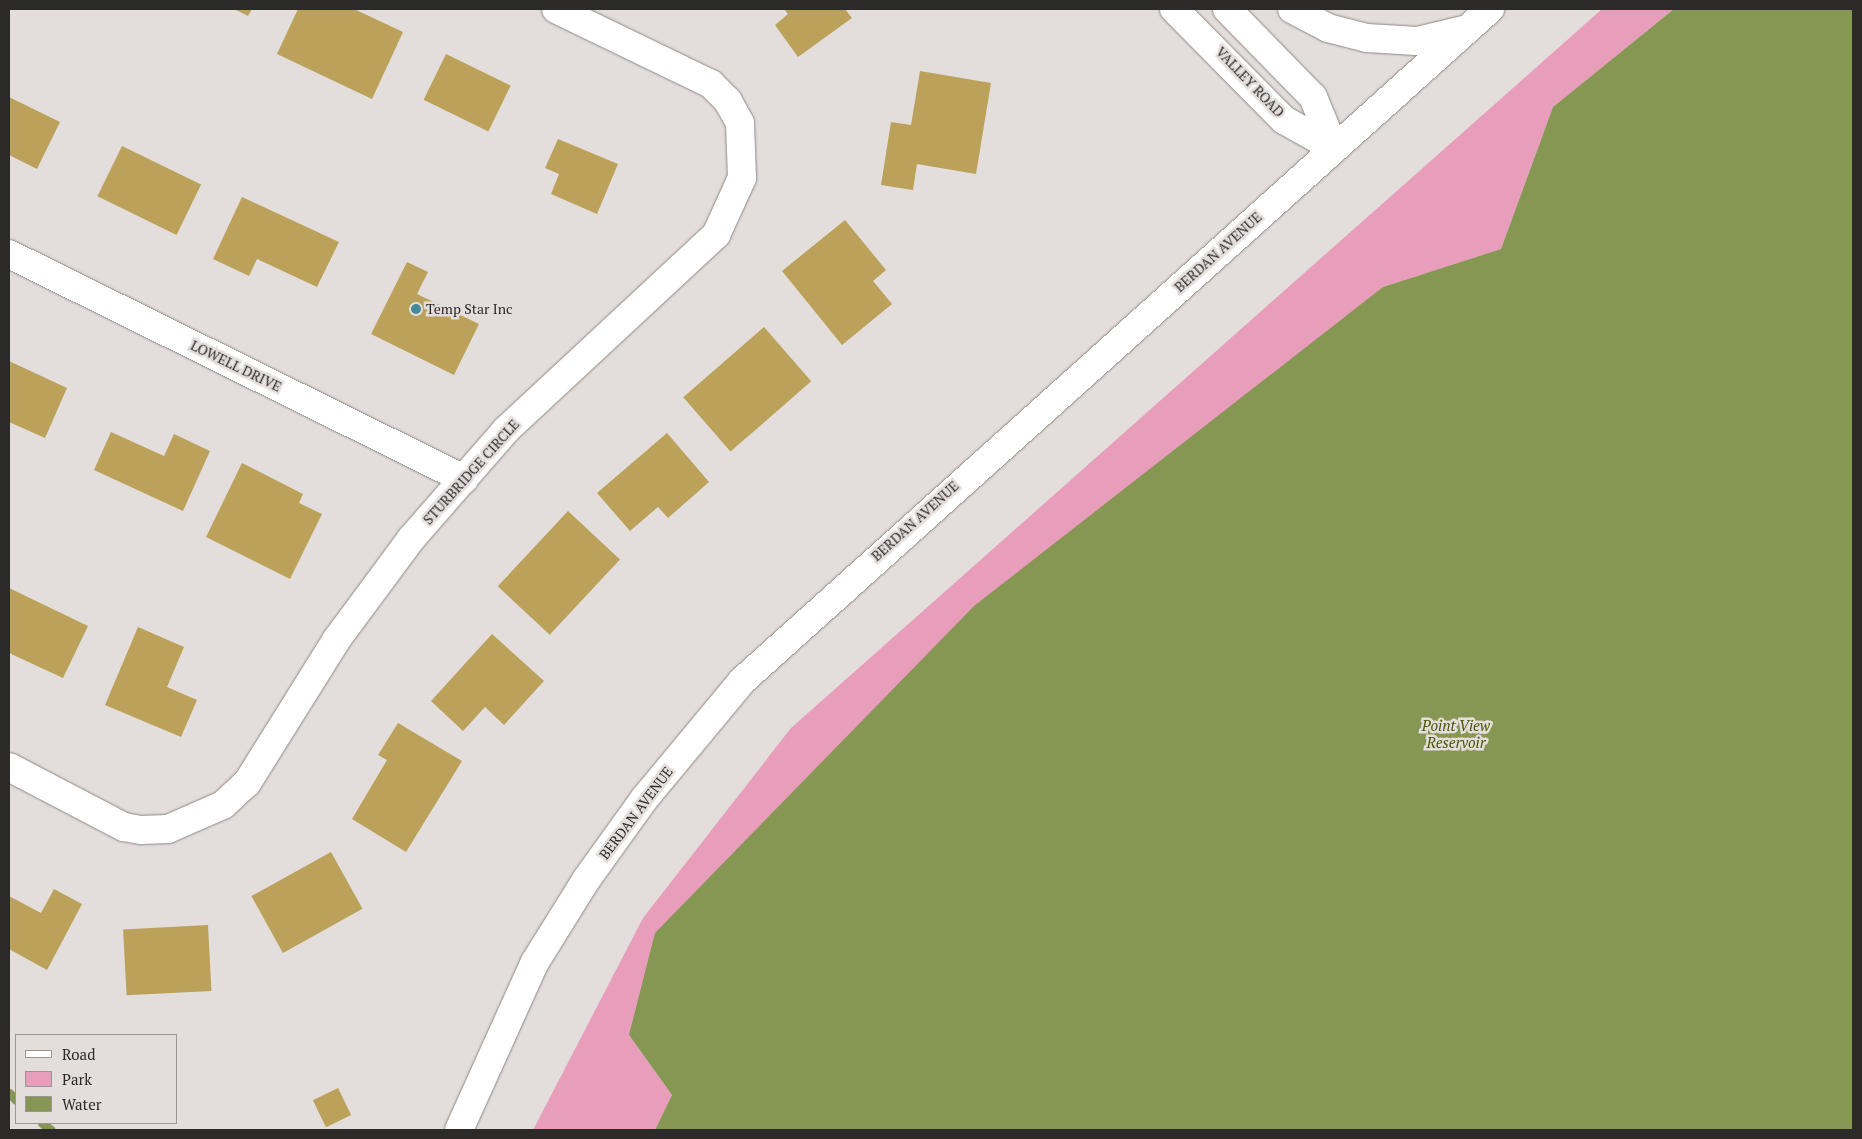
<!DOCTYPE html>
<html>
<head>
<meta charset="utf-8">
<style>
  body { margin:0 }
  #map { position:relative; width:1862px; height:1139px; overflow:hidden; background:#e3dedb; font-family:"PT Serif",serif }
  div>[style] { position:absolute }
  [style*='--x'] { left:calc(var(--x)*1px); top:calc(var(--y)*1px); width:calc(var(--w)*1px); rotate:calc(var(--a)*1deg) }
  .green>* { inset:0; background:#e89eba }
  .water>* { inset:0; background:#859753 }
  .stream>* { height:9px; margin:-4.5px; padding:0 4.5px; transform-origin:4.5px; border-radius:4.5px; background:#859753 }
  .building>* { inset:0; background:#bba159; transform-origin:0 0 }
  .roads { filter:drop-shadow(0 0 1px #8e8986) drop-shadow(0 0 1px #8e8986) }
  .minor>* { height:28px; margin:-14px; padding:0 14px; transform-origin:14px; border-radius:14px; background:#fff }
  .secondary>* { height:28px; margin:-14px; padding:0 14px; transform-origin:14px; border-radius:14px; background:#fff }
  .dots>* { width:14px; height:14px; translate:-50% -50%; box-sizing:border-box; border:2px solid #e3dedb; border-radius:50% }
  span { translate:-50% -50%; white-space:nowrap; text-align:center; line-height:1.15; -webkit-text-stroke:5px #e3dedb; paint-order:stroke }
  .street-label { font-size:14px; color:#2c2a29 }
  .poi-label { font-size:14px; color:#2c2a29 }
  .left { translate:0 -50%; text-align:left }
  .water-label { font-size:15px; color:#475705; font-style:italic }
  .frame { position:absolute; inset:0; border:10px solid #2c2a29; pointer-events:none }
  .legend { position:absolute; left:15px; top:1034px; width:162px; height:90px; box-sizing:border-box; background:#e3dedb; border:1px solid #9a9694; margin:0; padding:6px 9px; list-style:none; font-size:15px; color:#2c2a29 }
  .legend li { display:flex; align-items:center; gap:10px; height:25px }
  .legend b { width:25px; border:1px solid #9a9694 }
</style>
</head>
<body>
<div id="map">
  <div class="green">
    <i style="clip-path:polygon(1602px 9px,1674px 9px,1553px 107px,1501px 249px,1383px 287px,629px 1035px,672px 1095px,655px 1130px,533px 1130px,643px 918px,791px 728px)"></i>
  </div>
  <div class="water">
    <i style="clip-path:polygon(1674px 9px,1853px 9px,1853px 1130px,655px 1130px,672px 1095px,629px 1035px,655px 933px,974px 606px,1383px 287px,1501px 249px,1553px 107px)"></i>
  </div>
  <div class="stream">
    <i style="--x:9;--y:1093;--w:10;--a:45"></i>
    <i style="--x:42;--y:1123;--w:11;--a:38"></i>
  </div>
  <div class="building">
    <i style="clip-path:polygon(234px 9px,252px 9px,248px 16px)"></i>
    <i style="clip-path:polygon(298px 9px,354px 9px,403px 32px,372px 99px,277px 54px)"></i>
    <i style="clip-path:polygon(784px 9px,845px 9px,852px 18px,798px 57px,775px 25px,788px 14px)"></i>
    <i style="left:446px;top:54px;width:72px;height:51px;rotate:26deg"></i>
    <i style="clip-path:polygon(920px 71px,991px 83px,976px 174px,917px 164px,913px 190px,881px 185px,891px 122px,911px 125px)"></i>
    <i style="clip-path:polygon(9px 97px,60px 122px,37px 169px,9px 155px)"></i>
    <i style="clip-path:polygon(558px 139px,618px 164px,597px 214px,551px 194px,559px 174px,545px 168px)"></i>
    <i style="left:122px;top:146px;width:88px;height:56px;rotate:26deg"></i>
    <i style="clip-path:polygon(242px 197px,339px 242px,317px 287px,257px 259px,249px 276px,213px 259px)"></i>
    <i style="clip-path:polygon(845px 220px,886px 270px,873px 281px,892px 304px,842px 345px,782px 271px)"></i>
    <i style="clip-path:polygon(407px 262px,428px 272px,417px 294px,479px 324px,454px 375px,371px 334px)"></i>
    <i style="left:764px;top:327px;width:72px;height:107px;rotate:49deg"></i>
    <i style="clip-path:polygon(9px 361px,67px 388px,45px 438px,9px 422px)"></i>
    <i style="clip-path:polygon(111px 432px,164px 456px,174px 434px,210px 451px,183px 511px,94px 470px)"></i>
    <i style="clip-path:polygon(667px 433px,709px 482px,668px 518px,658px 507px,630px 531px,597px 493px)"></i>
    <i style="clip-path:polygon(242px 463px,303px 494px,299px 503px,322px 514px,290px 579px,206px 537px)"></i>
    <i style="left:568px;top:511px;width:71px;height:103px;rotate:43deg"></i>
    <i style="clip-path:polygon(9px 588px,88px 626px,63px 678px,9px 653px)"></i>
    <i style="clip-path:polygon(138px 627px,184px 647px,167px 687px,197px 700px,181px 737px,105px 705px)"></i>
    <i style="clip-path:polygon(492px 634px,544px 681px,504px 725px,485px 707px,463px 731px,431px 701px)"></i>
    <i style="clip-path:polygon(398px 723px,462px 761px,406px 852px,352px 819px,387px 760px,378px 755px)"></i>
    <i style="left:331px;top:852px;width:65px;height:91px;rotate:61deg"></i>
    <i style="clip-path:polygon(54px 889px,82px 904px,47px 970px,9px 949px,9px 896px,41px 913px)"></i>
    <i style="left:208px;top:925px;width:66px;height:85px;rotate:87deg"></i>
    <i style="left:338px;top:1088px;width:30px;height:28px;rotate:64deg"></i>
  </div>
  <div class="roads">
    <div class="minor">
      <i style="--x:9;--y:254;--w:508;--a:26.31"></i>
      <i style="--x:9;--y:767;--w:130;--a:27.6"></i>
      <i style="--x:124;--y:827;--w:17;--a:10"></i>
      <i style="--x:141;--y:830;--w:27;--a:-2"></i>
      <i style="--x:168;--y:829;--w:60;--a:-23.6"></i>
      <i style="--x:223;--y:805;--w:33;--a:-43"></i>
      <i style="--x:247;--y:783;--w:170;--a:-58"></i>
      <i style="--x:337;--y:639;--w:124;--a:-53.5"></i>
      <i style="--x:411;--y:539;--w:145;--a:-48.9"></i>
      <i style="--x:506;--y:430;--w:287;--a:-42.9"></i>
      <i style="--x:716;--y:235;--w:63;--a:-65.5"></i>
      <i style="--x:742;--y:178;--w:55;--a:-92.1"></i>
      <i style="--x:740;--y:123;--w:25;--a:-119"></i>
      <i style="--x:728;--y:101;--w:24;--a:-135"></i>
      <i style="--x:711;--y:84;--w:172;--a:-154.2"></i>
    </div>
    <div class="secondary">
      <i style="--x:1174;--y:9;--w:156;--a:45.3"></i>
      <i style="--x:1284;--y:120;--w:57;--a:29.2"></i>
      <i style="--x:1227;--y:9;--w:123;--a:45.7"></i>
      <i style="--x:1313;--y:97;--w:55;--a:67.6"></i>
      <i style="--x:1292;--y:9;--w:41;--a:27.8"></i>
      <i style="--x:1328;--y:28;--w:40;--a:14.4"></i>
      <i style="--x:1367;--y:38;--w:50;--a:3.4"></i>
      <i style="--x:1417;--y:41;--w:47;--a:-13.4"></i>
      <i style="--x:459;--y:1130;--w:184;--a:-65.7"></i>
      <i style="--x:535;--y:962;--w:97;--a:-58.1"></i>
      <i style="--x:586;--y:880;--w:101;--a:-54.3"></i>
      <i style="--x:645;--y:798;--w:152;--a:-50.3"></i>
      <i style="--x:742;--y:681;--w:1006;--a:-41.94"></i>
    </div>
  </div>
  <div class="dots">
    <i style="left:416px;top:309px;background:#468899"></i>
  </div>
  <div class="street-label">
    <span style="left:1250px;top:82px;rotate:46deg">VALLEY ROAD</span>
    <span style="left:1218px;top:252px;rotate:-42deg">BERDAN AVENUE</span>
    <span style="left:236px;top:366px;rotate:26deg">LOWELL DRIVE</span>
    <span style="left:471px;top:472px;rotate:-48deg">STURBRIDGE CIRCLE</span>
    <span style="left:915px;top:521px;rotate:-42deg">BERDAN AVENUE</span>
    <span style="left:636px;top:813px;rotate:-53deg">BERDAN AVENUE</span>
  </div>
  <div class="poi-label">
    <span class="left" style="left:426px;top:309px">Temp Star Inc</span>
  </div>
  <div class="water-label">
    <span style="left:1456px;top:734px">Point View<br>Reservoir</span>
  </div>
  <div class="frame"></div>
  <ul class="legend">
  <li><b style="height:6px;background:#fff"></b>Road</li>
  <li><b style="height:14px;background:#e89eba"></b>Park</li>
  <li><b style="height:14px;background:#859753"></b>Water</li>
  </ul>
</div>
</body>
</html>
